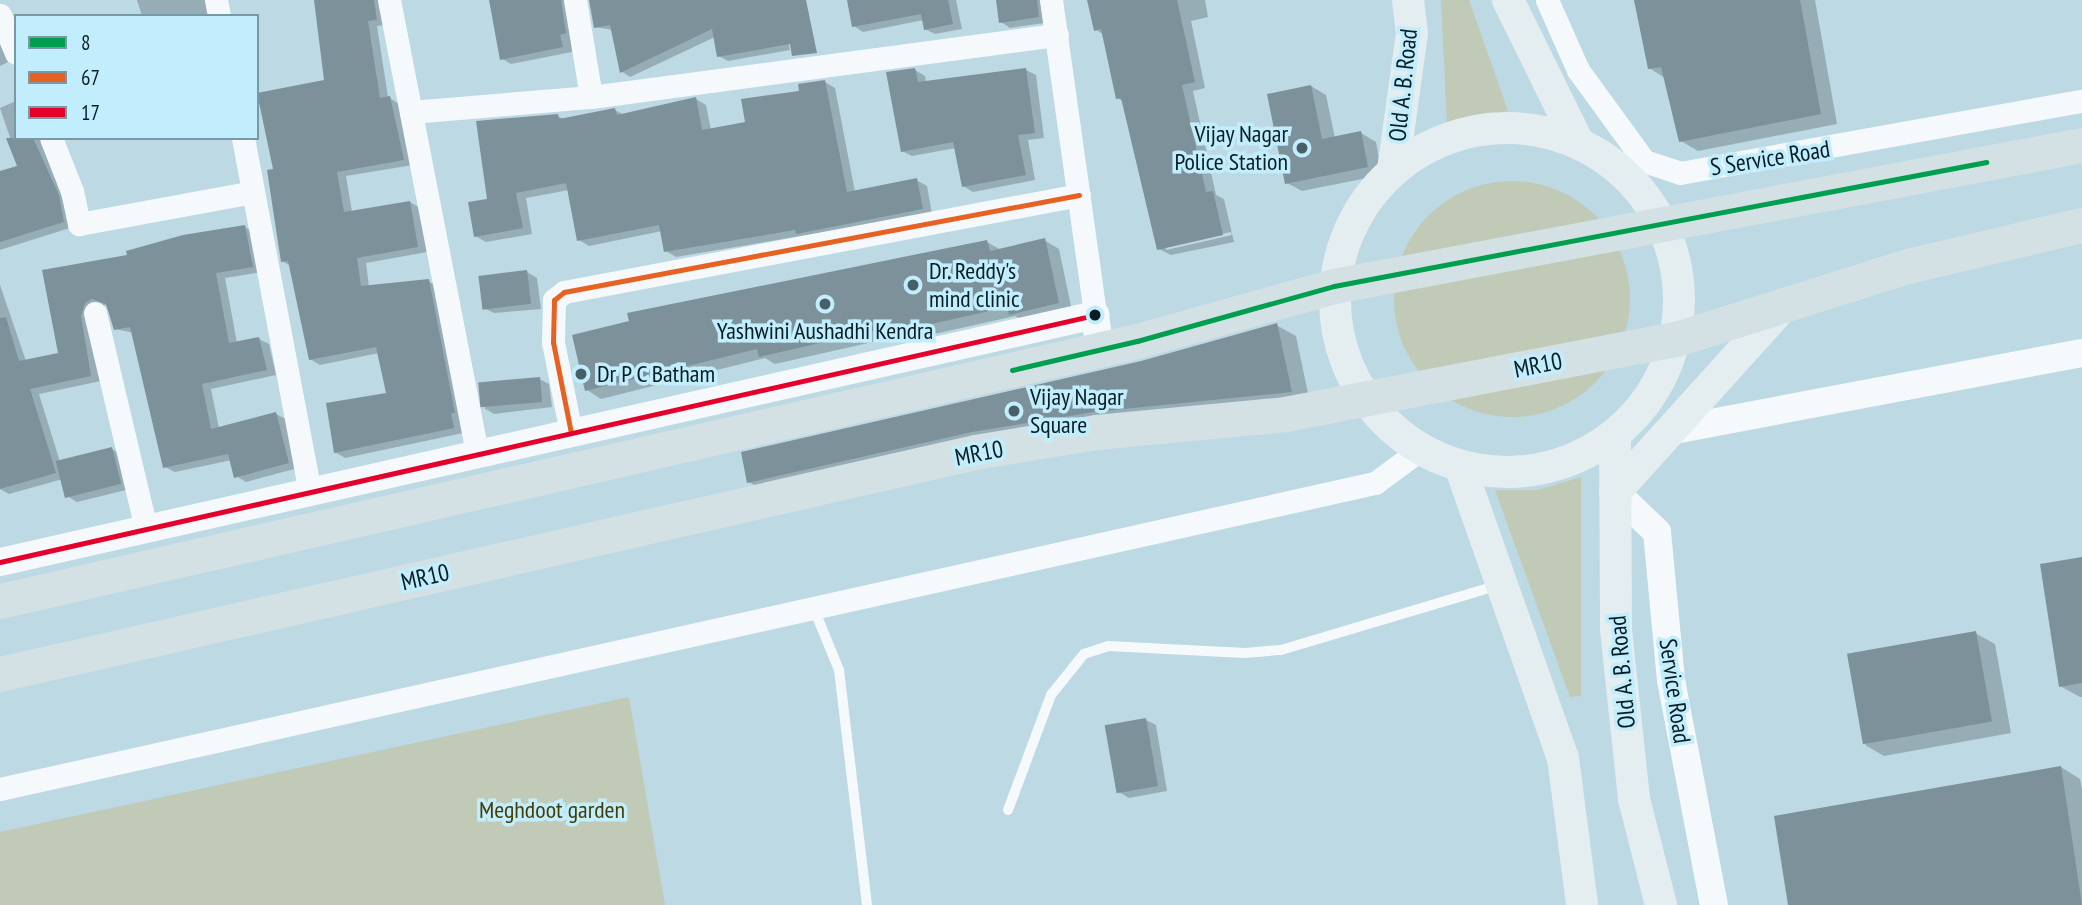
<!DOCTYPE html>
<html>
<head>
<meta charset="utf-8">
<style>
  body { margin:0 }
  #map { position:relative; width:2082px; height:905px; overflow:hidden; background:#bcd9e4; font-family:"PT Sans Narrow",sans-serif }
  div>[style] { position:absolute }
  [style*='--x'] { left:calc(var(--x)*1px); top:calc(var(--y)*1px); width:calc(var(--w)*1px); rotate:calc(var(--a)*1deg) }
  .green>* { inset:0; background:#c0cab7 }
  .round { border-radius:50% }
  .shadow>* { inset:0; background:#0003 }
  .building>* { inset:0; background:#7d919b; transform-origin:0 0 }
  .service>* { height:10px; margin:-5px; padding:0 5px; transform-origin:5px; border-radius:5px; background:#f5f9fb }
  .minor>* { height:23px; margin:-11.5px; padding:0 11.5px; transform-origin:11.5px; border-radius:11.5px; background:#f5f9fb }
  .tertiary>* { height:28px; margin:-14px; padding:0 14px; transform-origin:14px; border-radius:14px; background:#f5f9fb }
  .secondary>* { height:32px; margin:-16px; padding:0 16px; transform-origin:16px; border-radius:16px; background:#e4edf0 }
  .secondary>.ring { margin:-16px; padding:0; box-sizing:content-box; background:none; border:32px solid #e4edf0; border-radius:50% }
  .primary>* { height:35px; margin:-17.5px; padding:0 17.5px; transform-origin:17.5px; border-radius:17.5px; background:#d3e1e5 }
  .bus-1>* { height:5px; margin:-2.5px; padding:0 2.5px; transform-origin:2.5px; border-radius:2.5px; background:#009f4f }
  .bus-2>* { height:5px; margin:-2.5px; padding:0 2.5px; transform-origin:2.5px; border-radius:2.5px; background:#e66122 }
  .bus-3>* { height:5px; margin:-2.5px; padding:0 2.5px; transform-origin:2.5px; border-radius:2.5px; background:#e4002b }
  .dots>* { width:19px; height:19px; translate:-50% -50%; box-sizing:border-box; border:4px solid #c2edfc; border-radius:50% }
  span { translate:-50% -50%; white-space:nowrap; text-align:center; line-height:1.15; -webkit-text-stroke:7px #c2edfc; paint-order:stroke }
  .street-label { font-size:24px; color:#081d24 }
  .poi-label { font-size:24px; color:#081d24 }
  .right { translate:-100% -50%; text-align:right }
  .left { translate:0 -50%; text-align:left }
  .park-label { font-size:24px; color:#443c00 }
  .legend { position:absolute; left:14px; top:14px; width:245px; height:126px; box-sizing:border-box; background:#c2edfc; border:2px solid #789aa6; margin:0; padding:9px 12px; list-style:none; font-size:21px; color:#081d24 }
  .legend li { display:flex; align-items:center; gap:14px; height:35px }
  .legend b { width:35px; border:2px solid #789aa6 }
</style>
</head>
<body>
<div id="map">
  <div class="green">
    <i style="clip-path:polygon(1441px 0,1469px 0,1508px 111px,1447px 124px)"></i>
    <i class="round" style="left:1394px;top:181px;width:236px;height:236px"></i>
    <i style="clip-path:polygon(1581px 477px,1581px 696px,1570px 697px,1495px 490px,1538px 490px)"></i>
    <i style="clip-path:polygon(629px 697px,665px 905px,0 905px,0 832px)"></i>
  </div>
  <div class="shadow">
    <i style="clip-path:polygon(137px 0,207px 0,209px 14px,142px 16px)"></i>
    <i style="clip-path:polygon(315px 0,388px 0,386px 25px,377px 26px,388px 97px,399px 104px,413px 165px,346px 176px,352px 212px,410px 202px,420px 208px,427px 252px,366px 263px,369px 287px,428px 281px,438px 287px,463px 433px,345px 458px,335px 452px,388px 394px,379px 353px,320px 365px,310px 359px,291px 266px,282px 261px,269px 171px,275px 170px,326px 82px)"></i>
    <i style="clip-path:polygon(491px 0,573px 0,572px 52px,511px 64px,501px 58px)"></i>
    <i style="clip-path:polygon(591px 0,781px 0,790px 50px,728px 61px,719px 56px,715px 37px,630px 77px,621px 71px,613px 30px,595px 27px)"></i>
    <i style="clip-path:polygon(849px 0,956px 0,962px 29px,935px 34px,925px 29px,924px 20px,863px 32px,854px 26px)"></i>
    <i style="clip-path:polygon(997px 0,1040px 0,1044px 23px,1010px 28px,1001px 22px)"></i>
    <i style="clip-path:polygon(evenodd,1090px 0,1205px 0,1208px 17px,1191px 21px,1205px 88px,1193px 91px,1216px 195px,1224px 199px,1234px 242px,1171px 255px,1159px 249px,1124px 102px,1117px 98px,1103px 34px,1096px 30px,1090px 0,1231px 232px,1232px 235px,1166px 250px,1166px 246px,1231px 232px)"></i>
    <i style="clip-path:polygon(1635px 0,1815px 0,1837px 124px,1698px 151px,1681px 141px,1665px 78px,1649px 68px)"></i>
    <i style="clip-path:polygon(0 43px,8px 62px,0 66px)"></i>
    <i style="clip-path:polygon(915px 70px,925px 76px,926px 83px,1026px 70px,1036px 75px,1044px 138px,1028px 140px,1035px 180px,973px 192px,963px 186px,956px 148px,912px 156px,902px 151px)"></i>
    <i style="clip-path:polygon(825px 82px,835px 88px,855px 192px,916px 180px,927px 186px,932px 214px,676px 257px,666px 251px,662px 231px,589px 246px,579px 240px,569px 190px,526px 198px,532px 234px,486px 242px,475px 236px,489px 200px,558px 116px,565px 120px,615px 110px,624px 115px,696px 99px,706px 105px,711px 130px,747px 123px)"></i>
    <i style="clip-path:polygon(1311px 86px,1326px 95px,1335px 138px,1361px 133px,1376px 142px,1382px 175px,1302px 191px,1287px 183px)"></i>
    <i style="clip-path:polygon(16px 101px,16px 138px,40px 138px,73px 227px,0 250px,0 173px,20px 167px,0 108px)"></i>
    <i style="clip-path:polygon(245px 227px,255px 233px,262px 272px,225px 278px,237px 343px,259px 339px,269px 344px,276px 375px,211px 389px,219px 428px,276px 414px,286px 419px,298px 468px,246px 482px,236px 476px,232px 460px,175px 472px,165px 467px,134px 333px,115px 329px,106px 305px,96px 307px,101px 381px,39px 394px,60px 462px,112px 449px,122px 455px,130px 489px,77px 502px,67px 496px,63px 479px,9px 494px,0 489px,0 285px,26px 361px,60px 354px,44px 272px,129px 257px)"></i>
    <i style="clip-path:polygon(1044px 240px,1059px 249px,1072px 311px,1025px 322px,1015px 316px,903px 341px,895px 337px,775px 364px,765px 358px,601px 399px,587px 390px,631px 322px,629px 314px,987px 242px,1001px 250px)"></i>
    <i style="clip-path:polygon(527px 272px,537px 278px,541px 309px,494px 313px,484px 308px)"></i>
    <i style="clip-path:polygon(1276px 325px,1296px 336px,1310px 403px,769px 493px,749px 482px)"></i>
    <i style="clip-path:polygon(539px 379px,549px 384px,552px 407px,494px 414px,484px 408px)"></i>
    <i style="clip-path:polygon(2082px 559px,2082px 697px,2080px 697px,2060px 686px)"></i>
    <i style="clip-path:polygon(1975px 633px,1995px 644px,2011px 733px,1884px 756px,1865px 745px)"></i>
    <i style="clip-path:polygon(1146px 720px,1156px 725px,1167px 791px,1129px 798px,1119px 792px)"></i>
    <i style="clip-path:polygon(2061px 767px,2080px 779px,2082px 789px,2082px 905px,1790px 905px)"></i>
  </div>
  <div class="building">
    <i style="clip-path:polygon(314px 0,374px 0,377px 20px,368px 21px,380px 98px,390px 96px,404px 160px,337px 172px,344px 212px,410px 201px,418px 247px,357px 258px,361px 286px,429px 279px,455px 413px,451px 413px,454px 428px,334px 453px,326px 403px,386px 393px,376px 347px,309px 360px,288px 261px,281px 262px,267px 170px,273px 169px,257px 93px,324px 80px)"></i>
    <i style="clip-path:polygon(489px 0,561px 0,566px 33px,560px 35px,563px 47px,500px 60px)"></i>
    <i style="clip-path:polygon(589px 0,806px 0,817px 53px,792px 56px,790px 44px,717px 57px,712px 29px,620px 73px,610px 25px,594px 28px)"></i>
    <i style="clip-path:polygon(847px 0,948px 0,953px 24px,924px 30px,921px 14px,852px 27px)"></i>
    <i style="clip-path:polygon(996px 0,1037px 0,1039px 17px,999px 23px)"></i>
    <i style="clip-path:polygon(1087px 0,1177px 0,1195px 82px,1182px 85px,1206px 192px,1213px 191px,1223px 235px,1157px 250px,1121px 98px,1116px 99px,1101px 29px,1094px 31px)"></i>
    <i style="clip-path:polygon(1634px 0,1800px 0,1821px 114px,1679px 142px,1661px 67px,1648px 69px)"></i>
    <i style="clip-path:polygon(915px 68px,918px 82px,1026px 68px,1035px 133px,1018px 135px,1026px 175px,962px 187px,953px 142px,901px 152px,886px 72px)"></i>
    <i style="clip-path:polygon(825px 80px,847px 192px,917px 178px,923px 209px,796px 234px,795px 230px,664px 252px,659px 225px,577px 241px,566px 183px,516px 193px,523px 228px,474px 237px,468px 202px,487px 199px,476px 121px,558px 114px,559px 119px,615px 108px,617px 115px,696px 97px,702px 130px,745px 122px,741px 99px,799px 91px,798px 84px)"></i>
    <i style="clip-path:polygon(1311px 85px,1322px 139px,1361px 131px,1368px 167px,1285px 184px,1267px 94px)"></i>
    <i style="clip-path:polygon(6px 138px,33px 138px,59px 195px,64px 222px,0 242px,0 171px,17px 166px)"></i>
    <i style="clip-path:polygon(245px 225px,253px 267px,216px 273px,229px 343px,259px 337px,267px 370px,202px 384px,211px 429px,276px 412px,289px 463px,234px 478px,228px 454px,163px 468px,130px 327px,114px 330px,106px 304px,92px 299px,85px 303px,81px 316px,91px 376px,30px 389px,56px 473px,0 489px,0 318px,6px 317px,19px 361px,58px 353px,42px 270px,127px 255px,126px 251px,183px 235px)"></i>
    <i style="clip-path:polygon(1045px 238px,1059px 303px,1009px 315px,1007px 307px,887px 334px,886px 328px,759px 357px,757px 349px,585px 391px,572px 335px,629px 321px,627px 313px,987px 240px,990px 251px)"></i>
    <i style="left:527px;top:270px;width:34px;height:49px;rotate:83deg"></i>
    <i style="clip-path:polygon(1277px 323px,1292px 392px,1094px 412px,972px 432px,747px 483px,741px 452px,1141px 361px)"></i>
    <i style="left:540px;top:377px;width:25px;height:62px;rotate:85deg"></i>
    <i style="left:112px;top:447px;width:38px;height:58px;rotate:76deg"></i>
    <i style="clip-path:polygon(2082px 557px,2082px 683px,2059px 687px,2040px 564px)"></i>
    <i style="left:1976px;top:631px;width:92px;height:131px;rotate:80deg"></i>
    <i style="left:1146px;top:718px;width:69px;height:42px;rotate:80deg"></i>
    <i style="clip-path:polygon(2061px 766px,2082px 905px,1788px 905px,1774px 816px)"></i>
  </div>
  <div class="service">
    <i style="--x:814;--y:609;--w:66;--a:67.7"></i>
    <i style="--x:839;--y:670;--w:237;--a:83.2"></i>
    <i style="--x:1008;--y:810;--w:123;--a:-69.5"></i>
    <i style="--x:1051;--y:695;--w:53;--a:-51.2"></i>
    <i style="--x:1084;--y:654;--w:25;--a:-18"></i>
    <i style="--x:1108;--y:646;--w:137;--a:2.9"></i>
    <i style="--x:1245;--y:653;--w:36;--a:-5"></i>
    <i style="--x:1281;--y:650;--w:227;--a:-16.6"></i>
  </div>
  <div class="minor">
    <i style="--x:216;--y:0;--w:16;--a:79"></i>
    <i style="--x:389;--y:0;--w:462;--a:79"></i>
    <i style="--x:575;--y:0;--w:98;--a:80.6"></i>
    <i style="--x:1051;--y:0;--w:318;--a:82"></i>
    <i style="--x:1547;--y:0;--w:77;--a:66.1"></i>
    <i style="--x:1578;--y:70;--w:112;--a:54"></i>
    <i style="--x:1644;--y:161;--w:38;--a:18"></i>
    <i style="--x:1680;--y:173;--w:408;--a:-10.2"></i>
    <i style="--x:0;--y:15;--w:41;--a:67.2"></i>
    <i style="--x:411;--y:112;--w:181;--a:-4.8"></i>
    <i style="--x:591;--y:97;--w:470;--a:-7.6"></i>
    <i style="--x:51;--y:138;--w:57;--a:68.4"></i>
    <i style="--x:72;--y:191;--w:34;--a:78"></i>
    <i style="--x:79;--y:224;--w:177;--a:-10.4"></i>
    <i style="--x:243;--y:138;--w:360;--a:79.3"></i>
    <i style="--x:95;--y:313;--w:222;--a:76.7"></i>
    <i style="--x:571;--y:433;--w:93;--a:-101.2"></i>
    <i style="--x:553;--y:342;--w:42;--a:-88.6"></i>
    <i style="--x:554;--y:300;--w:13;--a:-39"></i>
    <i style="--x:564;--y:292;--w:524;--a:-10.67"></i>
    <i style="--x:0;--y:789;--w:1409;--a:-12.55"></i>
    <i style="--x:1375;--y:483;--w:56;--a:-36.3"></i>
  </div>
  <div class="tertiary">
    <i style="--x:1674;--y:430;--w:415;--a:-10.7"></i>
    <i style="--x:1615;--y:492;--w:58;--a:43.6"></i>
    <i style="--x:1657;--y:532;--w:149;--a:84.6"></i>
    <i style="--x:1671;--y:680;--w:229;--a:79.2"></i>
    <i style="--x:0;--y:562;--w:1123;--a:-12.71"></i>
    <i style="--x:1095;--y:315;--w:35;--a:82"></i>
  </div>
  <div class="secondary">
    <i style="--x:1508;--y:0;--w:158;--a:63.8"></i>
    <i class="ring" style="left:1335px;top:128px;width:312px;height:312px"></i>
    <i style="--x:1393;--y:170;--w:138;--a:-82.1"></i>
    <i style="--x:1412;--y:33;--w:33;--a:-97"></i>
    <i style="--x:1615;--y:435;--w:195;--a:89.7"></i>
    <i style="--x:1616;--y:630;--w:170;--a:83.9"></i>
    <i style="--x:1634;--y:799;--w:109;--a:75.7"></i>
    <i style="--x:1460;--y:466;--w:310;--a:70.6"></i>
    <i style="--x:1563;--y:758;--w:148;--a:82.6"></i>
    <i style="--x:1615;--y:492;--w:253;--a:-47.9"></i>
  </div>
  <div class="primary">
    <i style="--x:0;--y:601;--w:1166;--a:-12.88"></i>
    <i style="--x:1137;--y:341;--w:205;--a:-15.6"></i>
    <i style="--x:1334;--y:286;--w:761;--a:-10.68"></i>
    <i style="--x:0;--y:674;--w:1000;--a:-12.83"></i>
    <i style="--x:975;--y:452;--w:123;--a:-9.4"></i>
    <i style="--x:1096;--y:432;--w:190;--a:-5.4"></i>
    <i style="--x:1285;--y:414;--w:398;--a:-10.9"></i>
    <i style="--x:1676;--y:339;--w:243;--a:-17.5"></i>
    <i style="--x:1908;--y:266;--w:179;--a:-13.3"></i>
  </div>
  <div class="bus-1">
    <i style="--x:1012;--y:370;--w:128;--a:-13.1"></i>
    <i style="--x:1137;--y:341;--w:205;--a:-15.6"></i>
    <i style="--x:1334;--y:286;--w:664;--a:-10.77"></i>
  </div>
  <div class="bus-2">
    <i style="--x:571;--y:433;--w:93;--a:-101.2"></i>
    <i style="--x:553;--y:342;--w:42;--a:-88.6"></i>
    <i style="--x:554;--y:300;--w:13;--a:-39"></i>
    <i style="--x:564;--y:292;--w:524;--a:-10.67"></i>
  </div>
  <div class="bus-3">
    <i style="--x:0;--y:562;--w:1123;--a:-12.71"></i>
  </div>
  <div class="dots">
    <i style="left:1302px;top:148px;background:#475f67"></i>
    <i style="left:913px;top:285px;background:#475f67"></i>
    <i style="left:825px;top:304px;background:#475f67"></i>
    <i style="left:1095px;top:315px;background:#081d24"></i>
    <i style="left:581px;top:374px;background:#475f67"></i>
    <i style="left:1014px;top:411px;background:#475f67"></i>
  </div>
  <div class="street-label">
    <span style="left:1403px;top:85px;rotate:-84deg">Old A. B. Road</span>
    <span style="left:1770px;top:158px;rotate:-9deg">S Service Road</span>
    <span style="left:1538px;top:365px;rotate:-11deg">MR10</span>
    <span style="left:979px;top:453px;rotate:-11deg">MR10</span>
    <span style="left:425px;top:577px;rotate:-13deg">MR10</span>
    <span style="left:1622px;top:672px;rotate:-95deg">Old A. B. Road</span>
    <span style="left:1675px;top:691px;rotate:82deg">Service Road</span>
  </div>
  <div class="poi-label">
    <span class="right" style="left:1288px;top:148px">Vijay Nagar<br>Police Station</span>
    <span class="left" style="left:929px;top:285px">Dr. Reddy's<br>mind clinic</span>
    <span style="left:825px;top:331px">Yashwini Aushadhi Kendra</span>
    <span class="left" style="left:597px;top:374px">Dr P C Batham</span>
    <span class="left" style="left:1030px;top:411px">Vijay Nagar<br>Square</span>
  </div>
  <div class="park-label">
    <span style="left:552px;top:810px">Meghdoot garden</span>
  </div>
  <ul class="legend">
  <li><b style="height:9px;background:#009f4f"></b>8</li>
  <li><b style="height:9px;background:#e66122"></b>67</li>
  <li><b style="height:9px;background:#e4002b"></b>17</li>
  </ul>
</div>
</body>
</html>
